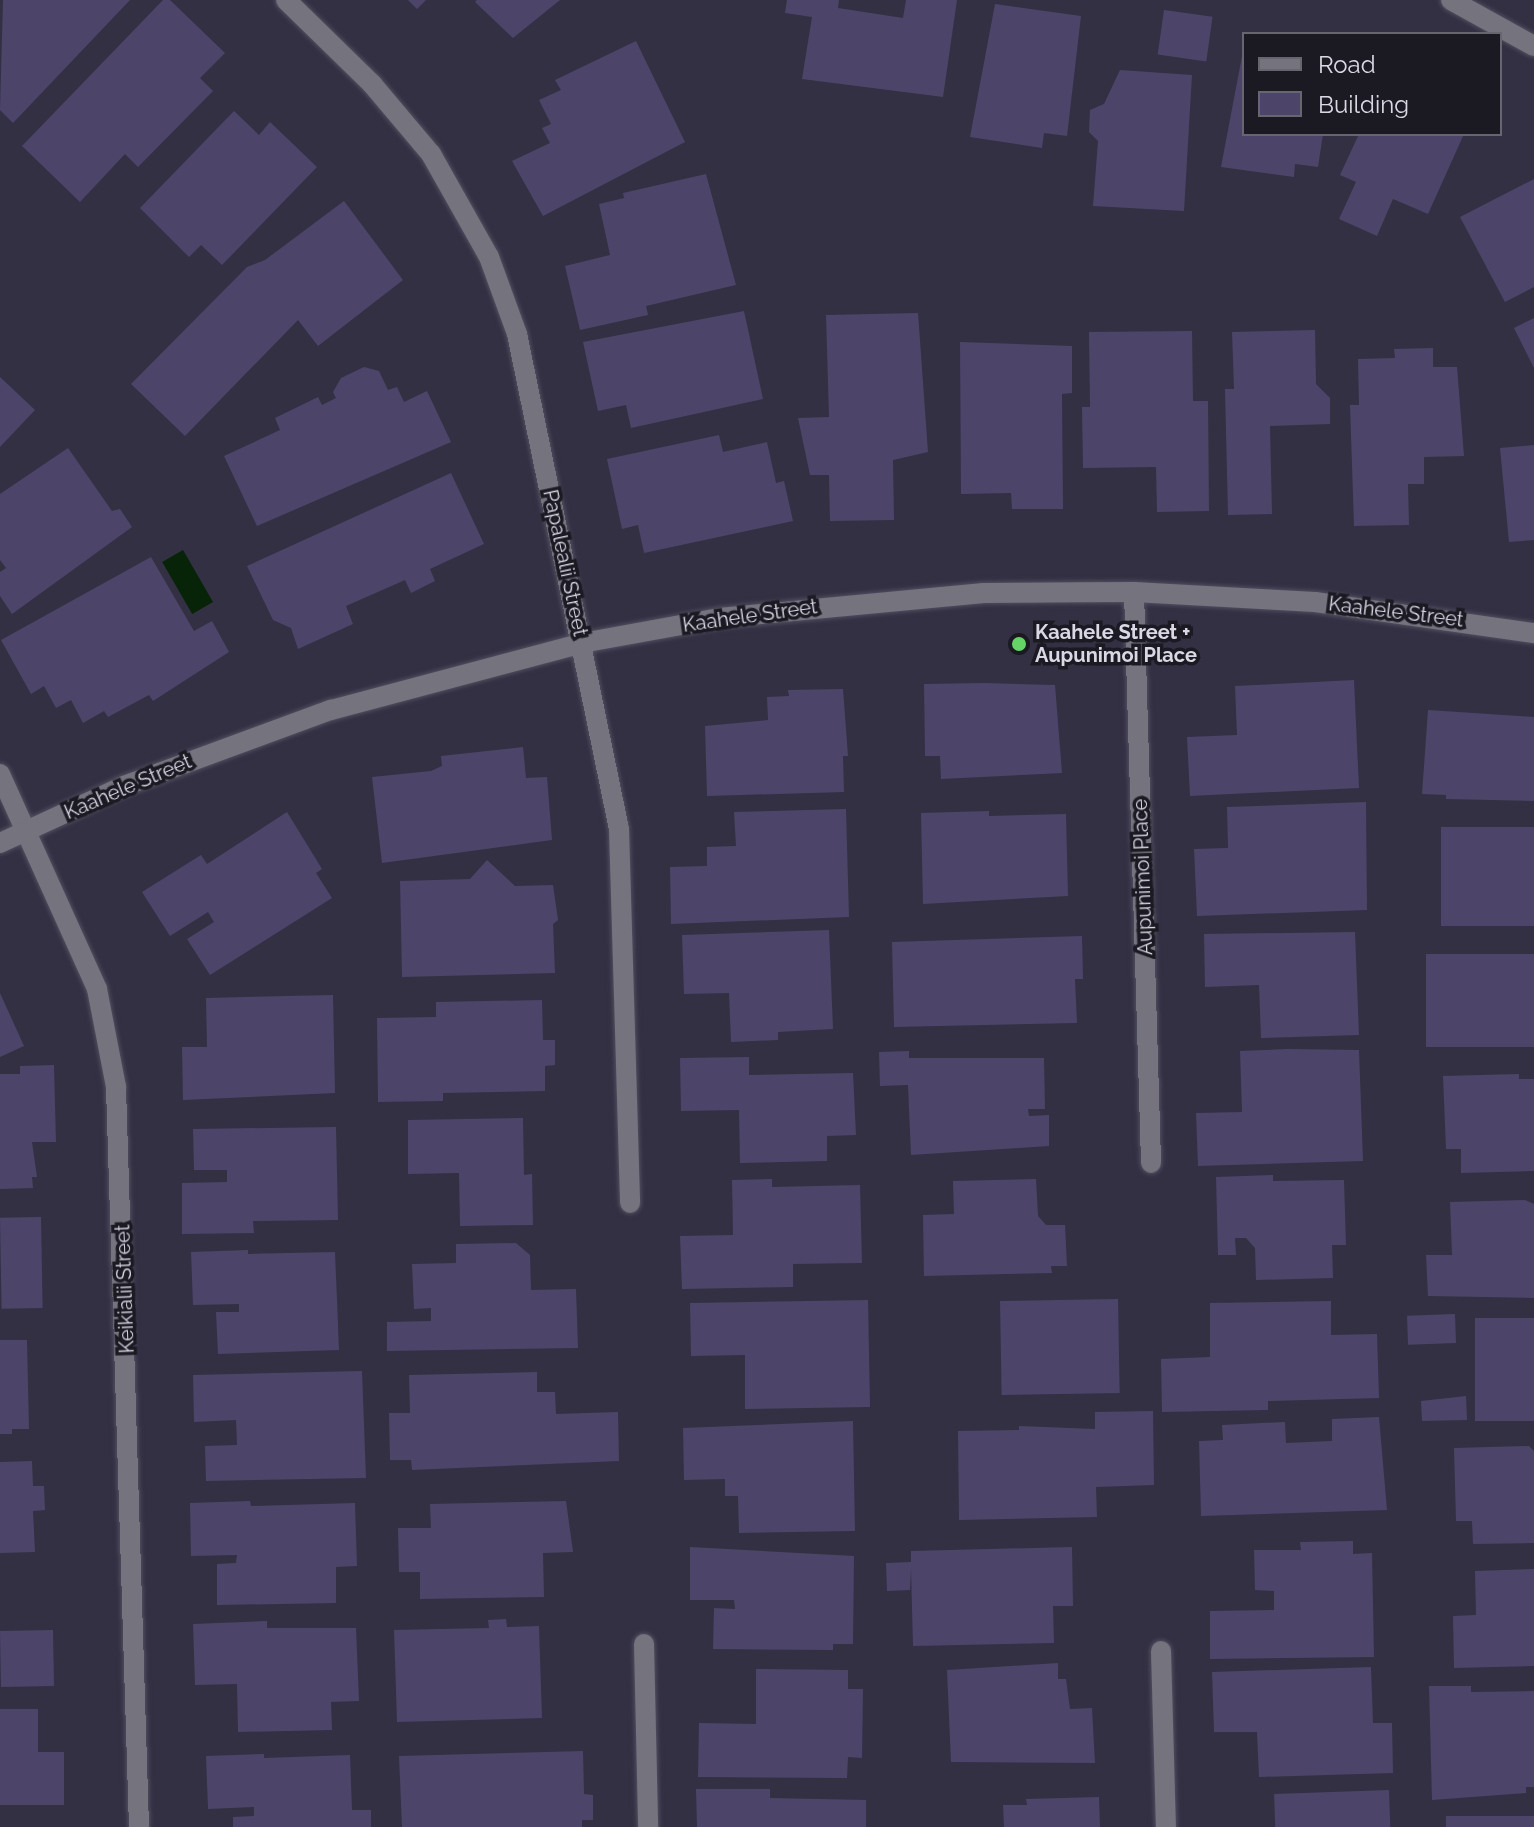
<!DOCTYPE html>
<html>
<head>
<meta charset="utf-8">
<style>
  body { margin:0 }
  #map { position:relative; width:1534px; height:1827px; overflow:hidden; background:#333043; font-family:Raleway,sans-serif }
  div>[style] { position:absolute }
  [style*='--x'] { left:calc(var(--x)*1px); top:calc(var(--y)*1px); width:calc(var(--w)*1px); rotate:calc(var(--a)*1deg) }
  .water>* { inset:0; background:#072308; transform-origin:0 0 }
  .building>* { inset:0; background:#4c4569; transform-origin:0 0 }
  .roads { filter:drop-shadow(0 0 2px #514e60) drop-shadow(0 0 2px #514e60) }
  .minor>* { height:20px; margin:-10px; padding:0 10px; transform-origin:10px; border-radius:10px; background:#75737e }
  .dots>* { width:22px; height:22px; translate:-50% -50%; box-sizing:border-box; border:4px solid #1b1922; border-radius:50% }
  span { translate:-50% -50%; white-space:nowrap; text-align:center; line-height:1.15; -webkit-text-stroke:7px #1b1922; paint-order:stroke }
  .street-label { font-size:20px; color:#dad8e4 }
  .poi-label { font-size:20px; color:#dad8e4; font-weight:700 }
  .left { translate:0 -50%; text-align:left }
  .legend { position:absolute; left:1242px; top:32px; width:260px; height:104px; box-sizing:border-box; background:#1b1922; border:2px solid #676570; margin:0; padding:10px 14px; list-style:none; font-size:24px; color:#dad8e4 }
  .legend li { display:flex; align-items:center; gap:16px; height:40px }
  .legend b { width:40px; border:2px solid #676570 }
</style>
</head>
<body>
<div id="map">
  <div class="water">
    <i style="left:183px;top:550px;width:60px;height:24px;rotate:60deg"></i>
  </div>
  <div class="building">
    <i style="clip-path:polygon(3px 0,130px 0,13px 123px,0 110px)"></i>
    <i style="clip-path:polygon(163px 0,170px 0,225px 53px,200px 78px,213px 91px,138px 167px,125px 154px,80px 202px,22px 146px)"></i>
    <i style="clip-path:polygon(408px 0,426px 0,417px 9px)"></i>
    <i style="clip-path:polygon(560px 0,513px 38px,475px 2px,477px 0)"></i>
    <i style="clip-path:polygon(787px 0,839px 0,838px 8px,903px 18px,906px 0,957px 0,943px 97px,802px 79px,812px 17px,785px 13px)"></i>
    <i style="clip-path:polygon(995px 4px,1081px 16px,1067px 136px,1044px 133px,1042px 148px,970px 137px)"></i>
    <i style="left:1164px;top:10px;width:49px;height:45px;rotate:8deg"></i>
    <i style="clip-path:polygon(636px 41px,685px 142px,543px 216px,512px 161px,550px 143px,542px 128px,551px 124px,539px 100px,561px 90px,555px 80px)"></i>
    <i style="clip-path:polygon(1242px 56px,1244px 134px,1323px 134px,1318px 167px,1295px 164px,1294px 177px,1221px 167px)"></i>
    <i style="clip-path:polygon(1120px 70px,1192px 75px,1184px 211px,1093px 206px,1098px 141px,1089px 132px,1090px 110px,1104px 104px)"></i>
    <i style="clip-path:polygon(234px 111px,259px 135px,270px 122px,317px 167px,222px 265px,201px 245px,189px 257px,140px 208px)"></i>
    <i style="clip-path:polygon(1359px 134px,1464px 134px,1428px 214px,1393px 199px,1377px 236px,1339px 219px,1356px 182px,1340px 175px)"></i>
    <i style="clip-path:polygon(706px 174px,736px 285px,646px 306px,648px 315px,580px 330px,565px 266px,610px 255px,599px 204px,624px 198px,623px 193px)"></i>
    <i style="clip-path:polygon(1534px 179px,1534px 287px,1505px 302px,1460px 217px)"></i>
    <i style="clip-path:polygon(344px 201px,403px 280px,318px 346px,298px 320px,185px 436px,131px 384px,247px 267px,265px 260px)"></i>
    <i style="clip-path:polygon(744px 311px,763px 399px,631px 428px,626px 405px,598px 411px,583px 342px)"></i>
    <i style="clip-path:polygon(918px 313px,928px 452px,893px 460px,894px 520px,830px 521px,829px 475px,810px 475px,798px 418px,829px 417px,826px 315px)"></i>
    <i style="clip-path:polygon(1534px 318px,1534px 368px,1514px 328px)"></i>
    <i style="clip-path:polygon(1315px 330px,1316px 384px,1330px 398px,1330px 424px,1270px 426px,1272px 514px,1228px 515px,1225px 389px,1234px 389px,1232px 332px)"></i>
    <i style="clip-path:polygon(1192px 331px,1193px 401px,1208px 401px,1209px 511px,1157px 512px,1156px 467px,1083px 468px,1082px 407px,1090px 407px,1089px 332px)"></i>
    <i style="clip-path:polygon(960px 342px,1072px 346px,1072px 393px,1062px 394px,1063px 509px,1012px 509px,1011px 493px,961px 494px)"></i>
    <i style="clip-path:polygon(1433px 348px,1433px 367px,1457px 367px,1464px 456px,1424px 457px,1424px 484px,1408px 484px,1409px 525px,1354px 526px,1350px 405px,1359px 405px,1358px 359px,1395px 358px,1394px 349px)"></i>
    <i style="clip-path:polygon(364px 367px,379px 371px,388px 390px,397px 387px,404px 402px,427px 391px,451px 442px,257px 526px,224px 456px,280px 430px,275px 418px,318px 397px,322px 405px,336px 398px,333px 392px,341px 378px)"></i>
    <i style="clip-path:polygon(0 377px,35px 410px,0 447px)"></i>
    <i style="clip-path:polygon(719px 435px,723px 452px,767px 442px,776px 483px,784px 481px,793px 521px,644px 553px,638px 525px,622px 529px,607px 459px)"></i>
    <i style="clip-path:polygon(1534px 445px,1534px 540px,1509px 542px,1500px 448px)"></i>
    <i style="clip-path:polygon(68px 448px,112px 511px,120px 509px,132px 527px,12px 614px,0 596px,0 572px,6px 568px,0 560px,0 494px)"></i>
    <i style="clip-path:polygon(451px 473px,484px 544px,430px 569px,435px 581px,411px 593px,405px 580px,346px 606px,353px 624px,298px 649px,291px 628px,273px 620px,247px 566px)"></i>
    <i style="clip-path:polygon(151px 557px,194px 631px,212px 621px,229px 652px,153px 701px,149px 695px,108px 717px,104px 711px,83px 723px,71px 700px,56px 708px,44px 686px,31px 694px,1px 640px)"></i>
    <i style="clip-path:polygon(1354px 680px,1359px 788px,1190px 796px,1187px 737px,1237px 735px,1235px 686px)"></i>
    <i style="clip-path:polygon(985px 683px,1055px 685px,1062px 773px,941px 779px,940px 756px,925px 756px,924px 684px)"></i>
    <i style="clip-path:polygon(843px 689px,848px 756px,843px 756px,844px 792px,707px 796px,705px 726px,768px 720px,767px 697px,789px 696px,788px 690px)"></i>
    <i style="clip-path:polygon(1428px 710px,1534px 717px,1534px 801px,1446px 799px,1446px 795px,1422px 794px)"></i>
    <i style="clip-path:polygon(523px 747px,526px 778px,547px 777px,552px 840px,382px 863px,372px 777px,431px 771px,442px 766px,441px 756px)"></i>
    <i style="clip-path:polygon(1366px 802px,1367px 910px,1197px 916px,1194px 849px,1228px 848px,1227px 807px)"></i>
    <i style="clip-path:polygon(846px 809px,849px 917px,671px 924px,670px 867px,707px 866px,707px 847px,736px 846px,734px 812px)"></i>
    <i style="clip-path:polygon(989px 811px,989px 816px,1066px 814px,1068px 896px,923px 904px,921px 813px)"></i>
    <i style="clip-path:polygon(287px 812px,322px 869px,316px 873px,332px 898px,210px 975px,187px 939px,214px 922px,208px 912px,170px 936px,142px 892px,201px 855px,207px 864px)"></i>
    <i style="left:1534px;top:827px;width:99px;height:93px;rotate:90deg"></i>
    <i style="clip-path:polygon(487px 860px,515px 886px,553px 885px,558px 920px,553px 924px,555px 973px,402px 977px,400px 881px,470px 879px)"></i>
    <i style="clip-path:polygon(829px 930px,833px 1029px,778px 1032px,778px 1040px,731px 1042px,729px 993px,684px 994px,682px 935px)"></i>
    <i style="clip-path:polygon(1355px 932px,1359px 1035px,1261px 1038px,1259px 985px,1205px 987px,1204px 934px)"></i>
    <i style="clip-path:polygon(1082px 936px,1083px 979px,1075px 979px,1077px 1023px,894px 1027px,892px 942px)"></i>
    <i style="left:1534px;top:954px;width:93px;height:108px;rotate:90deg"></i>
    <i style="clip-path:polygon(0 993px,24px 1046px,0 1057px)"></i>
    <i style="clip-path:polygon(333px 995px,335px 1093px,183px 1100px,182px 1047px,207px 1047px,206px 998px)"></i>
    <i style="clip-path:polygon(542px 1000px,543px 1040px,555px 1040px,555px 1065px,545px 1066px,545px 1091px,443px 1093px,443px 1101px,378px 1102px,377px 1018px,436px 1017px,436px 1002px)"></i>
    <i style="clip-path:polygon(1287px 1049px,1359px 1050px,1363px 1161px,1198px 1166px,1196px 1113px,1242px 1112px,1240px 1051px)"></i>
    <i style="clip-path:polygon(909px 1051px,909px 1058px,1044px 1058px,1045px 1109px,1028px 1109px,1029px 1116px,1049px 1115px,1049px 1146px,911px 1155px,908px 1085px,880px 1086px,879px 1052px)"></i>
    <i style="clip-path:polygon(749px 1057px,749px 1075px,853px 1073px,856px 1135px,827px 1136px,827px 1161px,740px 1163px,739px 1110px,681px 1111px,680px 1058px)"></i>
    <i style="clip-path:polygon(54px 1065px,56px 1142px,32px 1142px,37px 1177px,32px 1177px,33px 1188px,0 1189px,0 1074px,20px 1074px,20px 1066px)"></i>
    <i style="clip-path:polygon(1519px 1074px,1519px 1079px,1534px 1079px,1534px 1171px,1461px 1173px,1461px 1149px,1446px 1149px,1443px 1076px)"></i>
    <i style="clip-path:polygon(523px 1118px,524px 1175px,532px 1174px,533px 1225px,460px 1226px,459px 1173px,408px 1174px,408px 1120px)"></i>
    <i style="clip-path:polygon(336px 1127px,338px 1220px,253px 1221px,254px 1233px,182px 1234px,182px 1183px,227px 1182px,227px 1170px,194px 1170px,193px 1129px)"></i>
    <i style="clip-path:polygon(1273px 1175px,1273px 1181px,1344px 1180px,1346px 1245px,1332px 1245px,1333px 1278px,1256px 1280px,1255px 1248px,1246px 1238px,1235px 1238px,1236px 1255px,1218px 1255px,1216px 1177px)"></i>
    <i style="clip-path:polygon(772px 1179px,772px 1187px,860px 1185px,862px 1263px,793px 1264px,793px 1287px,682px 1289px,680px 1236px,733px 1235px,732px 1180px)"></i>
    <i style="clip-path:polygon(1036px 1179px,1038px 1216px,1046px 1225px,1065px 1225px,1067px 1266px,1051px 1266px,1052px 1273px,924px 1276px,923px 1215px,954px 1214px,953px 1181px)"></i>
    <i style="clip-path:polygon(1525px 1200px,1534px 1204px,1534px 1298px,1428px 1296px,1426px 1255px,1452px 1255px,1450px 1202px)"></i>
    <i style="left:41px;top:1217px;width:91px;height:41px;rotate:89deg"></i>
    <i style="clip-path:polygon(516px 1243px,530px 1255px,531px 1290px,576px 1289px,578px 1348px,387px 1351px,387px 1322px,431px 1321px,431px 1308px,414px 1309px,412px 1264px,456px 1263px,456px 1244px)"></i>
    <i style="clip-path:polygon(248px 1250px,248px 1254px,335px 1252px,339px 1350px,218px 1354px,216px 1312px,239px 1312px,239px 1304px,193px 1305px,191px 1252px)"></i>
    <i style="left:1118px;top:1299px;width:94px;height:118px;rotate:89deg"></i>
    <i style="clip-path:polygon(868px 1300px,870px 1407px,745px 1409px,745px 1355px,691px 1356px,690px 1303px)"></i>
    <i style="clip-path:polygon(1331px 1301px,1331px 1335px,1377px 1334px,1379px 1398px,1268px 1401px,1268px 1410px,1162px 1412px,1161px 1359px,1210px 1357px,1210px 1303px)"></i>
    <i style="left:1455px;top:1314px;width:29px;height:48px;rotate:88deg"></i>
    <i style="left:1534px;top:1318px;width:103px;height:59px;rotate:90deg"></i>
    <i style="clip-path:polygon(0 1340px,27px 1340px,29px 1429px,12px 1429px,12px 1434px,0 1434px)"></i>
    <i style="clip-path:polygon(362px 1371px,366px 1478px,206px 1481px,205px 1446px,237px 1445px,236px 1420px,194px 1422px,193px 1375px)"></i>
    <i style="clip-path:polygon(537px 1372px,537px 1392px,555px 1392px,556px 1414px,618px 1412px,619px 1461px,412px 1470px,411px 1460px,390px 1460px,389px 1413px,410px 1413px,409px 1375px)"></i>
    <i style="clip-path:polygon(1466px 1396px,1467px 1420px,1422px 1421px,1421px 1401px)"></i>
    <i style="clip-path:polygon(1153px 1411px,1154px 1485px,1096px 1487px,1097px 1517px,959px 1520px,958px 1431px,1019px 1430px,1019px 1426px,1095px 1429px,1095px 1412px)"></i>
    <i style="clip-path:polygon(1379px 1417px,1387px 1510px,1201px 1516px,1199px 1441px,1223px 1440px,1222px 1425px,1285px 1422px,1286px 1443px,1332px 1441px,1332px 1419px)"></i>
    <i style="clip-path:polygon(853px 1421px,855px 1531px,739px 1533px,738px 1496px,725px 1496px,725px 1479px,684px 1480px,683px 1428px)"></i>
    <i style="clip-path:polygon(1529px 1446px,1534px 1451px,1534px 1543px,1473px 1544px,1472px 1521px,1456px 1521px,1454px 1448px)"></i>
    <i style="clip-path:polygon(32px 1461px,33px 1486px,44px 1486px,45px 1510px,33px 1511px,35px 1552px,0 1553px,0 1462px)"></i>
    <i style="clip-path:polygon(250px 1501px,251px 1506px,355px 1503px,357px 1566px,336px 1567px,336px 1603px,217px 1605px,217px 1564px,236px 1563px,237px 1555px,191px 1556px,190px 1503px)"></i>
    <i style="clip-path:polygon(566px 1501px,573px 1552px,543px 1553px,544px 1597px,420px 1599px,420px 1572px,399px 1572px,398px 1528px,431px 1528px,430px 1504px)"></i>
    <i style="clip-path:polygon(1353px 1541px,1353px 1554px,1372px 1553px,1374px 1657px,1210px 1659px,1210px 1611px,1274px 1610px,1274px 1591px,1255px 1590px,1254px 1550px,1301px 1550px,1300px 1542px)"></i>
    <i style="clip-path:polygon(690px 1547px,854px 1556px,853px 1644px,833px 1644px,833px 1650px,713px 1649px,714px 1608px,735px 1609px,734px 1600px,690px 1600px)"></i>
    <i style="clip-path:polygon(1072px 1547px,1073px 1606px,1053px 1606px,1054px 1643px,913px 1646px,911px 1569px,910px 1590px,887px 1591px,886px 1563px,911px 1562px,911px 1551px)"></i>
    <i style="clip-path:polygon(1534px 1569px,1534px 1666px,1454px 1668px,1453px 1616px,1476px 1615px,1475px 1571px)"></i>
    <i style="clip-path:polygon(506px 1619px,507px 1627px,539px 1626px,542px 1718px,397px 1722px,394px 1630px,489px 1628px,488px 1620px)"></i>
    <i style="clip-path:polygon(267px 1621px,267px 1628px,356px 1628px,359px 1701px,331px 1702px,332px 1730px,238px 1732px,237px 1684px,195px 1685px,193px 1624px)"></i>
    <i style="left:53px;top:1630px;width:56px;height:53px;rotate:89deg"></i>
    <i style="clip-path:polygon(1058px 1663px,1058px 1679px,1066px 1679px,1070px 1709px,1092px 1708px,1095px 1763px,951px 1762px,947px 1670px)"></i>
    <i style="clip-path:polygon(1371px 1667px,1373px 1723px,1392px 1723px,1393px 1773px,1259px 1777px,1257px 1732px,1214px 1732px,1212px 1672px)"></i>
    <i style="clip-path:polygon(756px 1669px,848px 1670px,848px 1689px,863px 1689px,862px 1758px,848px 1757px,847px 1778px,698px 1777px,699px 1723px,756px 1724px)"></i>
    <i style="clip-path:polygon(1429px 1686px,1471px 1686px,1471px 1692px,1534px 1691px,1534px 1787px,1526px 1787px,1526px 1793px,1432px 1800px)"></i>
    <i style="clip-path:polygon(0 1709px,38px 1709px,38px 1752px,64px 1752px,64px 1805px,0 1805px)"></i>
    <i style="clip-path:polygon(583px 1751px,584px 1794px,593px 1795px,593px 1820px,582px 1820px,582px 1827px,402px 1827px,399px 1756px)"></i>
    <i style="clip-path:polygon(264px 1754px,264px 1758px,350px 1755px,352px 1810px,371px 1810px,371px 1827px,233px 1827px,233px 1817px,254px 1816px,254px 1807px,208px 1809px,206px 1756px)"></i>
    <i style="clip-path:polygon(696px 1789px,770px 1789px,770px 1798px,866px 1800px,866px 1827px,697px 1827px)"></i>
    <i style="left:1389px;top:1790px;width:37px;height:115px;rotate:88deg"></i>
    <i style="clip-path:polygon(1099px 1797px,1100px 1827px,1004px 1827px,1003px 1805px,1027px 1805px,1026px 1799px)"></i>
    <i style="left:1534px;top:1816px;width:11px;height:88px;rotate:90deg"></i>
  </div>
  <div class="roads">
    <div class="minor">
      <i style="--x:286;--y:0;--w:120;--a:44.3"></i>
      <i style="--x:372;--y:84;--w:92;--a:49.9"></i>
      <i style="--x:431;--y:154;--w:118;--a:60.6"></i>
      <i style="--x:489;--y:257;--w:82;--a:70"></i>
      <i style="--x:517;--y:334;--w:505;--a:78.36"></i>
      <i style="--x:619;--y:829;--w:374;--a:88.3"></i>
      <i style="--x:1451;--y:0;--w:95;--a:29"></i>
      <i style="--x:1134;--y:592;--w:571;--a:88.29"></i>
      <i style="--x:0;--y:774;--w:236;--a:65.7"></i>
      <i style="--x:97;--y:989;--w:100;--a:79"></i>
      <i style="--x:116;--y:1087;--w:740;--a:88.22"></i>
      <i style="--x:0;--y:843;--w:136;--a:-24.7"></i>
      <i style="--x:124;--y:786;--w:221;--a:-20.2"></i>
      <i style="--x:331;--y:710;--w:260;--a:-14.9"></i>
      <i style="--x:582;--y:643;--w:139;--a:-10.3"></i>
      <i style="--x:719;--y:618;--w:266;--a:-5.4"></i>
      <i style="--x:984;--y:593;--w:150;--a:-0.4"></i>
      <i style="--x:1134;--y:592;--w:181;--a:3.2"></i>
      <i style="--x:1315;--y:602;--w:221;--a:8.1"></i>
      <i style="--x:644;--y:1644;--w:183;--a:88.7"></i>
      <i style="--x:1161;--y:1651;--w:176;--a:88.4"></i>
    </div>
  </div>
  <div class="dots">
    <i style="left:1019px;top:644px;background:#65d467"></i>
  </div>
  <div class="street-label">
    <span style="left:565px;top:563px;rotate:78deg">Papalealii Street</span>
    <span style="left:1396px;top:612px;rotate:7deg">Kaahele Street</span>
    <span style="left:750px;top:616px;rotate:-8deg">Kaahele Street</span>
    <span style="left:128px;top:787px;rotate:-23deg">Kaahele Street</span>
    <span style="left:1143px;top:877px;rotate:-92deg">Aupunimoi Place</span>
    <span style="left:125px;top:1289px;rotate:-92deg">Keikialii Street</span>
  </div>
  <div class="poi-label">
    <span class="left" style="left:1035px;top:644px">Kaahele Street +<br>Aupunimoi Place</span>
  </div>
  <ul class="legend">
  <li><b style="height:10px;background:#75737e"></b>Road</li>
  <li><b style="height:22px;background:#4c4569"></b>Building</li>
  </ul>
</div>
</body>
</html>
